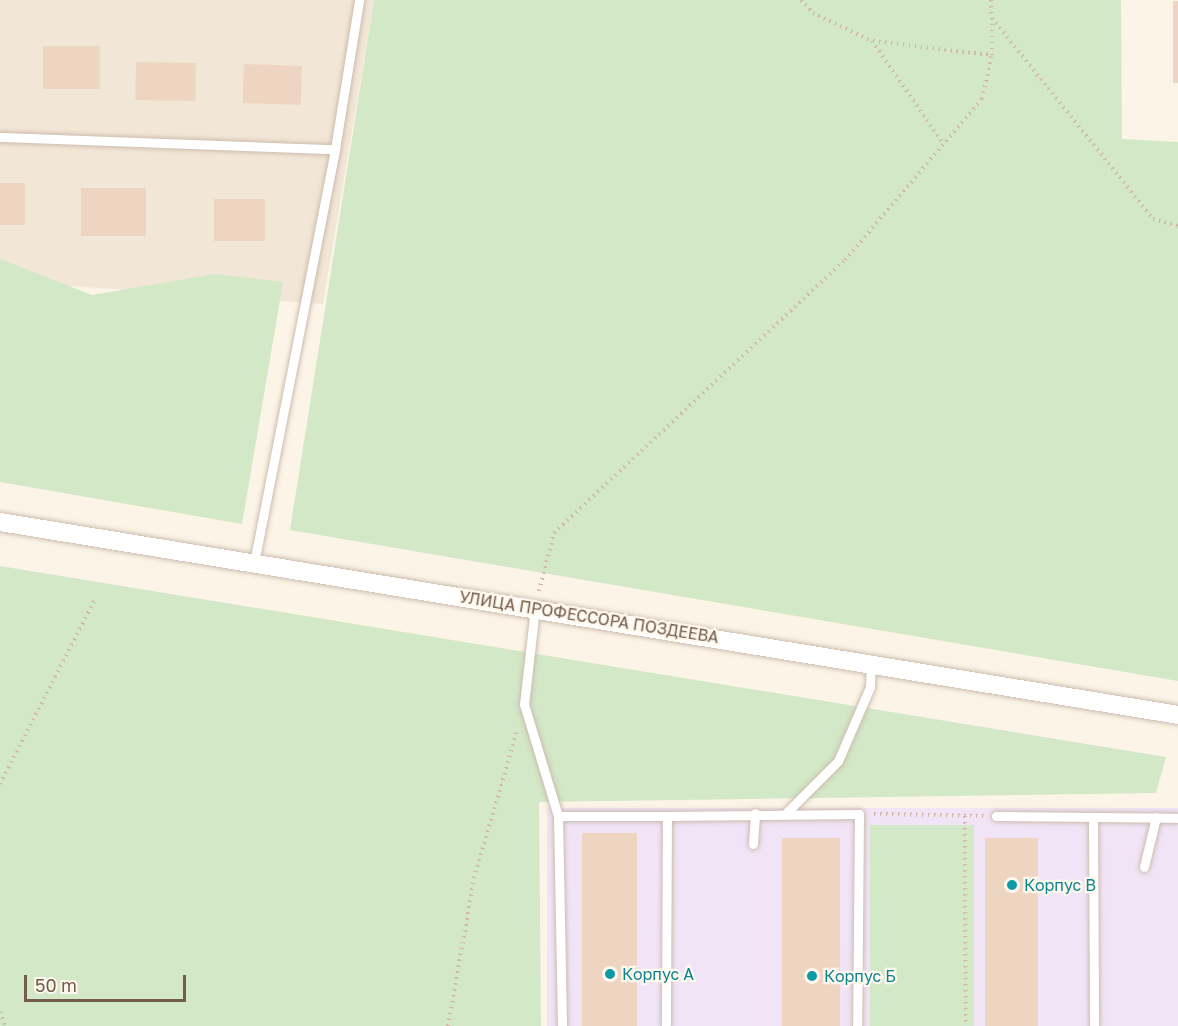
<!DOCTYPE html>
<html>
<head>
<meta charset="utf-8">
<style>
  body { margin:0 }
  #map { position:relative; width:1178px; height:1026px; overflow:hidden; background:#fbf4e7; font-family:"Golos Text",sans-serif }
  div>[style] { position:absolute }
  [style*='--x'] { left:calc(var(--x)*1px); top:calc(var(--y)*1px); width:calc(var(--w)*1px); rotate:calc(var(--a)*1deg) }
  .residential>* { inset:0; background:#f2e6d6 }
  .education>* { inset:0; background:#f1e4f7; transform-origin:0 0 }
  .green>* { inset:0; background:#d2e8c6; transform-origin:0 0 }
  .building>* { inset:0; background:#eed5c1; transform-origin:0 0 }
  .path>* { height:4px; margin-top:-2px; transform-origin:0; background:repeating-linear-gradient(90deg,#d3b8a4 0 1.5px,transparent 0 6px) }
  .roads { filter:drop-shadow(0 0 2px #ccbcae) drop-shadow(0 0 2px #ccbcae) }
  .lane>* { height:9px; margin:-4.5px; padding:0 4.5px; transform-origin:4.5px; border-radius:4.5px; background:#fff }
  .street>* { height:18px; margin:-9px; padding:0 9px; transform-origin:9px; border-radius:9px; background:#fff }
  .dots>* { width:16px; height:16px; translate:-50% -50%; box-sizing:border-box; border:3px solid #fef8ed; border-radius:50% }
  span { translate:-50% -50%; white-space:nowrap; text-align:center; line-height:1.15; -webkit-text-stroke:4.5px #fef8ed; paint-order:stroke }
  .street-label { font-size:16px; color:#735c4d }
  .culture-label { font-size:16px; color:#0d838f }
  .left { translate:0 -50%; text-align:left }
  .scale { position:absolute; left:24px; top:975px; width:162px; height:27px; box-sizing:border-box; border:3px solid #735c4d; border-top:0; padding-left:8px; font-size:18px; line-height:21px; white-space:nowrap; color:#735c4d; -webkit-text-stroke:4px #fef8ed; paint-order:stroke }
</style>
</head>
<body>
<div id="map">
  <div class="residential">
    <i style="clip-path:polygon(0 0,374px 0,323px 304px,0 281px)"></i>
  </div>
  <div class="education">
    <i style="left:1178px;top:808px;width:218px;height:631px;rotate:90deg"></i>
  </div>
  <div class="green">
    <i style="clip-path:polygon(374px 0,1121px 0,1122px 139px,1178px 142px,1178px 681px,290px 530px)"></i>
    <i style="clip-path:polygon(0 259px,92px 295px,215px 274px,283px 282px,242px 524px,0 482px)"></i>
    <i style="clip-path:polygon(0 566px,1166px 757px,1156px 793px,539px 802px,541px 1026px,0 1026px)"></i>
    <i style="left:870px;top:825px;width:104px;height:201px"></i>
  </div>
  <div class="building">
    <i style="left:1173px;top:1px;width:5px;height:82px"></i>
    <i style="left:43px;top:46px;width:57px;height:43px"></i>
    <i style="left:136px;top:62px;width:60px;height:38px;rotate:1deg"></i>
    <i style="left:244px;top:64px;width:58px;height:39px;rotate:2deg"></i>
    <i style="left:0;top:183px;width:25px;height:42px"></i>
    <i style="left:81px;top:188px;width:65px;height:48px"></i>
    <i style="left:214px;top:199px;width:51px;height:42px"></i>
    <i style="left:582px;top:833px;width:55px;height:193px"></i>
    <i style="left:782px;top:838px;width:58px;height:188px"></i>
    <i style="left:985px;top:838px;width:53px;height:188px"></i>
  </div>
  <div class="path">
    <i style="--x:801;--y:0;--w:18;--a:47"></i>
    <i style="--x:813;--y:13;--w:65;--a:25.4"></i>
    <i style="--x:872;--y:41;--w:126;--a:55.3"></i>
    <i style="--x:991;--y:0;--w:18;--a:87"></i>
    <i style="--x:992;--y:18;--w:258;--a:51.3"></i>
    <i style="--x:1153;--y:219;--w:26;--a:16"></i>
    <i style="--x:873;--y:41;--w:120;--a:6.7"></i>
    <i style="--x:539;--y:591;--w:60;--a:-75.5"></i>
    <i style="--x:554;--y:533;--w:399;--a:-43.2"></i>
    <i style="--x:845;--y:260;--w:211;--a:-49.6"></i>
    <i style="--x:982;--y:99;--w:45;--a:-77.2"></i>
    <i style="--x:992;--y:55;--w:37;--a:-90"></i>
    <i style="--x:0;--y:784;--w:208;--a:-62.8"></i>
    <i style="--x:874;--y:814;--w:110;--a:1"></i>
    <i style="--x:965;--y:816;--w:210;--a:89.7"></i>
    <i style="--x:0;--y:1012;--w:15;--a:70"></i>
    <i style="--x:448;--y:1026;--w:150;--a:-80"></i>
    <i style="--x:474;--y:878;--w:153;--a:-73.7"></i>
  </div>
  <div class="roads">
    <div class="lane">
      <i style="--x:0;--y:137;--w:335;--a:2.1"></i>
      <i style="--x:254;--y:563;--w:422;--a:-78.9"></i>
      <i style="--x:335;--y:149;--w:151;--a:-80.8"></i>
      <i style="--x:535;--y:608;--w:97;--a:96.5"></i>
      <i style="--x:524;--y:704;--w:117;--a:73.1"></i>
      <i style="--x:558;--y:816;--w:210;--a:88.9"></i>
      <i style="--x:787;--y:812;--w:72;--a:-45"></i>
      <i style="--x:838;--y:761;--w:81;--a:-66.6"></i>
      <i style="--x:870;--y:687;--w:23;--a:-88"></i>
      <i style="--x:558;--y:816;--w:109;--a:0"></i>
      <i style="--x:667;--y:816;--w:210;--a:90.3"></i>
      <i style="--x:667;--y:816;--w:192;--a:-0.6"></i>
      <i style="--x:859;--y:814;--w:212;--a:90.5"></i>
      <i style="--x:996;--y:816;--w:182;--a:0.6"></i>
      <i style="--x:1093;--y:817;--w:209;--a:89.7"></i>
      <i style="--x:753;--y:844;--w:31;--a:-86"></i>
      <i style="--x:1144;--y:867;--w:51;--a:-76.5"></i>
    </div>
    <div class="street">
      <i style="--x:0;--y:522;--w:1194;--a:9.3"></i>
    </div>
  </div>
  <div class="dots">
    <i style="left:1012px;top:885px;background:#0f9aa8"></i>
    <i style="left:610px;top:974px;background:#0f9aa8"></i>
    <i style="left:812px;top:976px;background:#0f9aa8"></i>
  </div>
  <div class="street-label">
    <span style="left:589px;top:617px;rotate:9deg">УЛИЦА ПРОФЕССОРА ПОЗДЕЕВА</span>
  </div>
  <div class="culture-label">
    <span class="left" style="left:1024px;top:885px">Корпус В</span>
    <span class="left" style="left:622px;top:974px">Корпус А</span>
    <span class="left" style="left:824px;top:976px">Корпус Б</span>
  </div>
  <div class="scale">50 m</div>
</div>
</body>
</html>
